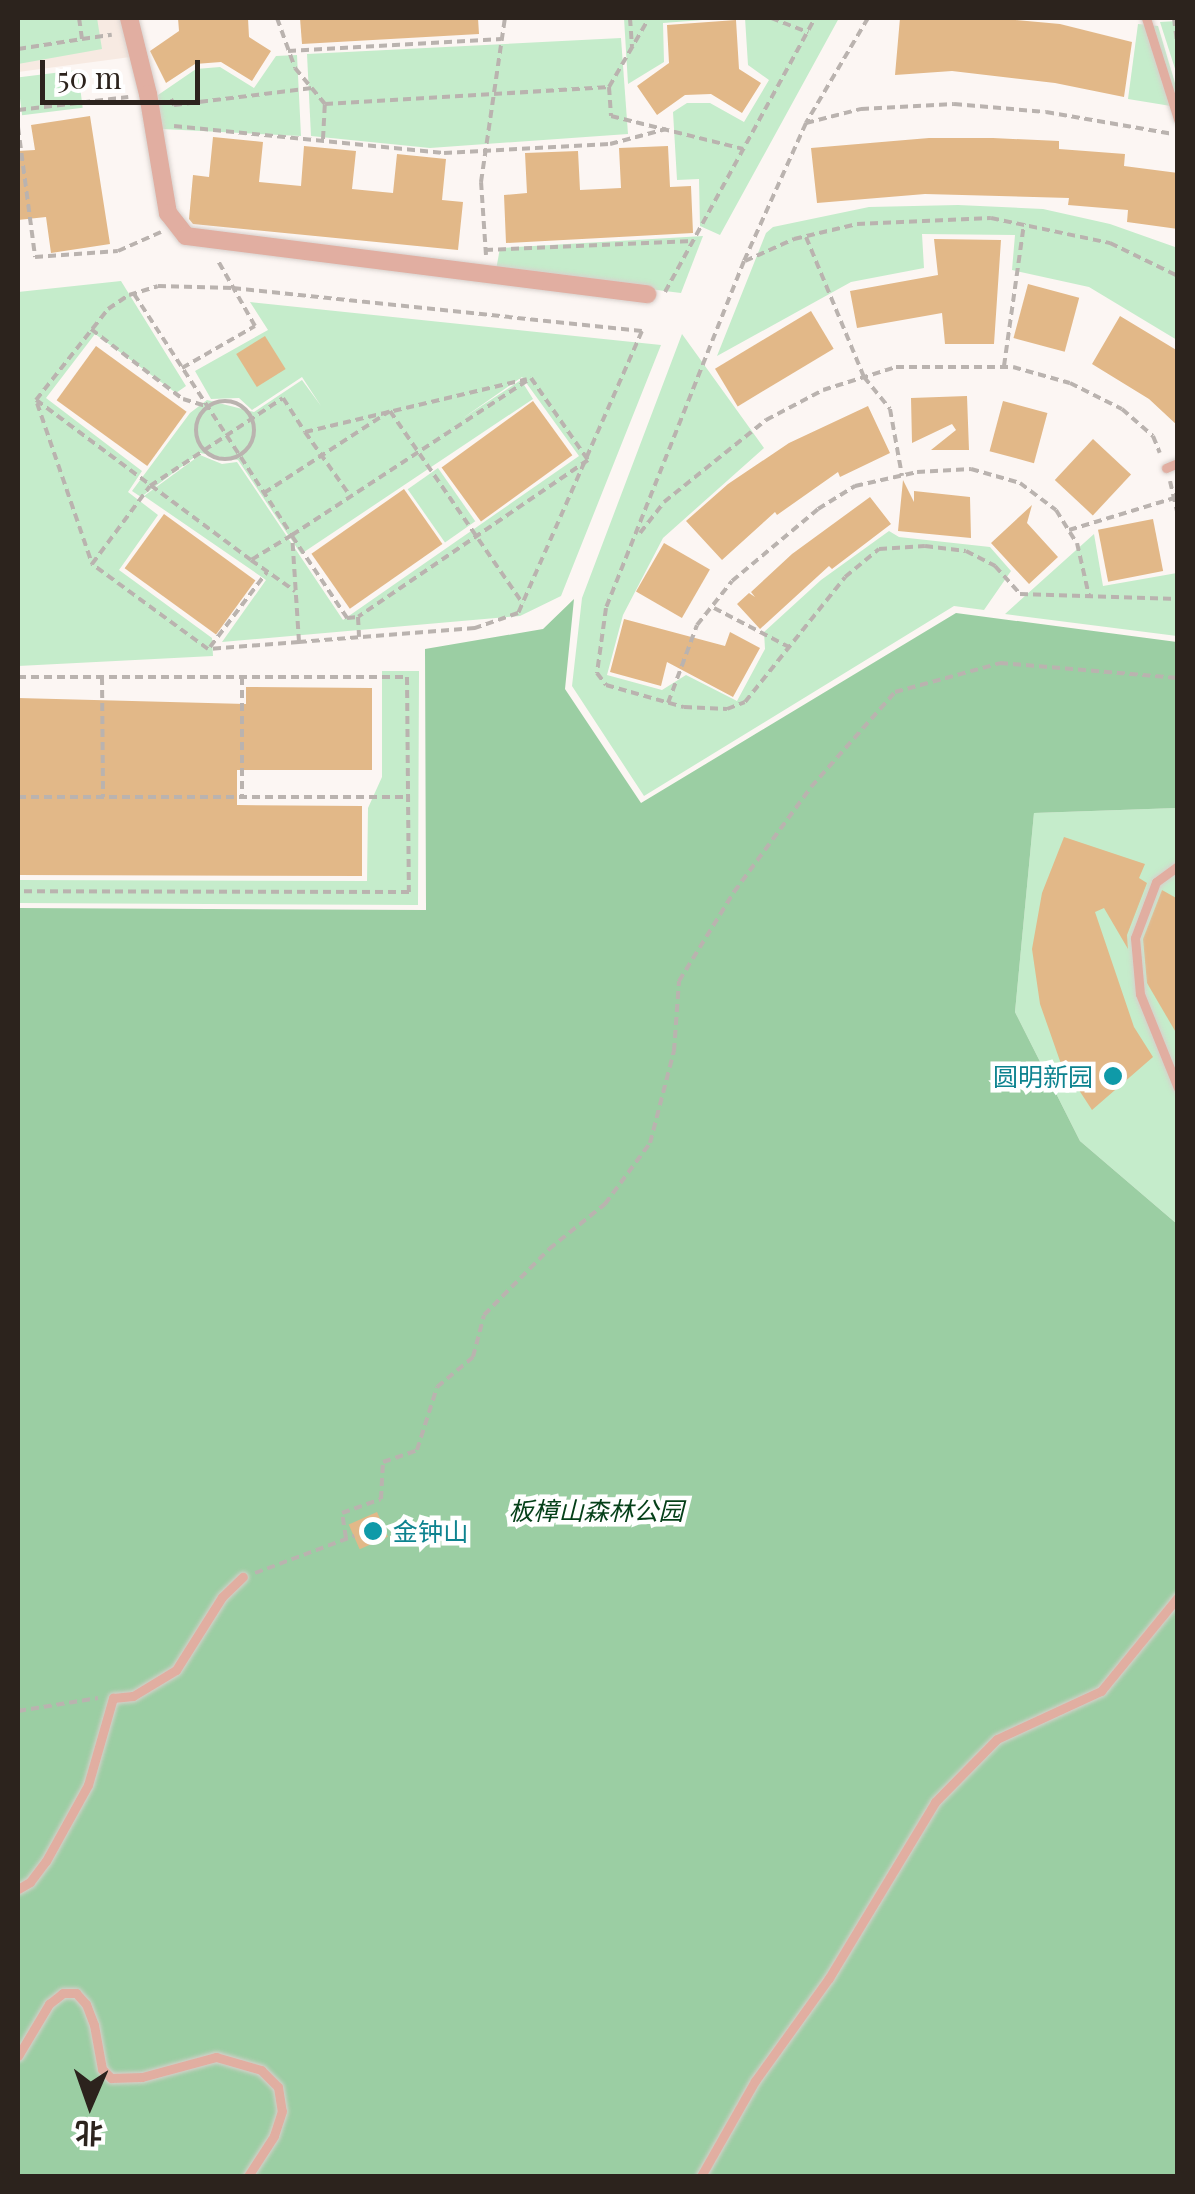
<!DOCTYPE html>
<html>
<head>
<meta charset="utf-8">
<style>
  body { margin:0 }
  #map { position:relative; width:1195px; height:2194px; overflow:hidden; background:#fcf6f3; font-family:"Playfair Display","Noto Sans SC",serif }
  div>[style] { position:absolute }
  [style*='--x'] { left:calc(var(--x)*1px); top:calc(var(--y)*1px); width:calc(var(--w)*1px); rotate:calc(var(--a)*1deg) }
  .built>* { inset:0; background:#f7eae2 }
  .green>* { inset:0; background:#c5eccb; transform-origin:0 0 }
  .forest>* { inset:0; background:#9bcea3 }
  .building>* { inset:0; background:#e2b888; transform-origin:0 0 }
  .path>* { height:4px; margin-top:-2px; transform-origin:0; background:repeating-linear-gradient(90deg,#bab3af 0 8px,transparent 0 13px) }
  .path>.ring { margin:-2px; padding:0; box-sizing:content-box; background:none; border:4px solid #bab3af; border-radius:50% }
  .roads { filter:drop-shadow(0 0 2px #d7d0cc) drop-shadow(0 0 2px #d7d0cc) }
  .service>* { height:9px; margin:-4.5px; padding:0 4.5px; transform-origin:4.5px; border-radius:4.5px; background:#e1aea1 }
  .minor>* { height:18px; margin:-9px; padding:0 9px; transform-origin:9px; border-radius:9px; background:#e1aea1 }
  .dots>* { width:28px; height:28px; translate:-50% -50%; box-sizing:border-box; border:5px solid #fff; border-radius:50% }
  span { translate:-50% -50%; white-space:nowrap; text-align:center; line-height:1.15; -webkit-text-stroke:9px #fff; paint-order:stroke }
  .culture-label { font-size:25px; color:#0d838f }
  .right { translate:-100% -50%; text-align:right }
  .left { translate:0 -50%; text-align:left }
  .park-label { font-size:25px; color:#054019; font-style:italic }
  .frame { position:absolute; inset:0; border:20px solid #2c231d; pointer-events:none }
  .north { position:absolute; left:40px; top:2054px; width:100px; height:100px; -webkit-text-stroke:8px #fff; paint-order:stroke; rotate:182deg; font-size:28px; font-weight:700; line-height:40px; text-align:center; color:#2c231d }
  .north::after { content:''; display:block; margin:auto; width:35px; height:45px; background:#2c231d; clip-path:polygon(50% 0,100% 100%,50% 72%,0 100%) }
  .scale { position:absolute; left:40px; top:60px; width:160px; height:45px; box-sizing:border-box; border:5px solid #2c231d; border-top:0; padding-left:12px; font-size:30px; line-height:35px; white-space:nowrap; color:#2c231d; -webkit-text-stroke:8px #fff; paint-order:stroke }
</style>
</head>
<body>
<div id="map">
  <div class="built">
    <i style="clip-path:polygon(18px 18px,128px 18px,138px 56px,18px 72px)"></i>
  </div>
  <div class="green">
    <i style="clip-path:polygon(18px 18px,97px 18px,102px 49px,18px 64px)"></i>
    <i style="clip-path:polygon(624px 18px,729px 18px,663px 23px,664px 62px,628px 84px)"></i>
    <i style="clip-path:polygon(745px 18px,839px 18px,720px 235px,700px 226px,699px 179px,677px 180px,673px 112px,687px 103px,710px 103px,744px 122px,769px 80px,748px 65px)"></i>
    <i style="clip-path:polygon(1177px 21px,1178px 21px,1177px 75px,1160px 22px)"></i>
    <i style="clip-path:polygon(1138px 24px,1158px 26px,1177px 90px,1177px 107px,1128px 99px)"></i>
    <i style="clip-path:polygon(621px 38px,628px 134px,430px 148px,311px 136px,307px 54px)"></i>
    <i style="clip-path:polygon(297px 55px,301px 136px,162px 129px,158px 95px,196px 69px,220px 67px,254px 88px,276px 56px)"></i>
    <i style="left:78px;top:70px;width:38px;height:61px;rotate:83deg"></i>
    <i style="clip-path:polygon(958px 205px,1043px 209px,1110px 224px,1175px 247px,1177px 340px,1089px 287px,1012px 270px,1015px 235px,922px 234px,924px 268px,851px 282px,717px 356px,766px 233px,773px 227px,869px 207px)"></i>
    <i style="clip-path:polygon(703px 236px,681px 293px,496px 270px,500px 248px)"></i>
    <i style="clip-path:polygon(121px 281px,186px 386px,176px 393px,95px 334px,46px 398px,142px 471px,128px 492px,158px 515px,119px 570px,212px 638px,213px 656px,18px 666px,18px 292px)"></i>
    <i style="clip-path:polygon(250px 302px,661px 345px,561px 596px,520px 616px,222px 642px,266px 580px,144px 496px,200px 455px,222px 464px,237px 462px,343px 620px,579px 456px,522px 377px,463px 418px,521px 380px,533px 399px,301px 554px,238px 460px,200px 453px,141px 497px,132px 491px,190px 413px,207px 400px,254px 412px,302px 380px,321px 406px,302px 377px,252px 410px,239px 398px,211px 399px,195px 371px,268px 330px)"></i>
    <i style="clip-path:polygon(682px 334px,764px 448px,663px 538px,623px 615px,607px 675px,662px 690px,686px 675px,737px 701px,765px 649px,764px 632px,821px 580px,889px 531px,899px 537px,990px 547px,1011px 571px,984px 610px,954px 606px,644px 796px,572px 686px,582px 598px)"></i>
    <i style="left:438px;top:468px;width:65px;height:37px;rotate:55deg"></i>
    <i style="clip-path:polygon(1094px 534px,1103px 586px,1177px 573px,1177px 636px,1005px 614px)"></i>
    <i style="clip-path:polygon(382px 671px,419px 671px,418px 905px,18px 903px,18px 880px,367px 881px,368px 808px,382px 777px)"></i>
    <i style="clip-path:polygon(1177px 808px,1177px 1224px,1080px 1141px,1015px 1012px,1034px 813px)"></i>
  </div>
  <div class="forest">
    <i style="clip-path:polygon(574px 599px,565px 689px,641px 803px,956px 613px,1177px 642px,1177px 808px,1034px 813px,1015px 1012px,1080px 1141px,1177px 1224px,1177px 2176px,18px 2176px,18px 908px,426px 910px,425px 649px,543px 629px)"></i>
  </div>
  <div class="building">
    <i style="clip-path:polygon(178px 18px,248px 18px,249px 37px,271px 51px,252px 81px,221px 62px,195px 64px,166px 83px,150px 51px,179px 31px)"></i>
    <i style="clip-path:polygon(300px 18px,478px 18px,479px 34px,302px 44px)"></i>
    <i style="clip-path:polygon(900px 18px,994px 18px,1060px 24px,1132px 42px,1124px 97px,1055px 83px,952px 71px,895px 75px)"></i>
    <i style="clip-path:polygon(736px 20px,739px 69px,761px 83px,742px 113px,711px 94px,685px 95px,657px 115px,637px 86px,669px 63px,667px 25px)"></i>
    <i style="clip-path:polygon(90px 116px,110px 244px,51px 253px,46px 217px,18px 220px,18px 151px,35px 150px,31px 125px)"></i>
    <i style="clip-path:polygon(213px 137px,263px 142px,259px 182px,301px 186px,304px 146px,356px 151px,352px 189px,393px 193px,397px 154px,446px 159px,442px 200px,463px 202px,458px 250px,193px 224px,189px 219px,193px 175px,209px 177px)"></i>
    <i style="clip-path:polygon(993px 138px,1059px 141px,1059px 149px,1125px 154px,1124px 166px,1178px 173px,1178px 229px,1127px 222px,1128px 210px,1068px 205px,1069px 198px,925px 194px,817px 203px,811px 148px,929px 138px)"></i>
    <i style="clip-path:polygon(668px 146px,670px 187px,691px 186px,693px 233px,506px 243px,504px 195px,527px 193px,525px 153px,578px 151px,580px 190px,621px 188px,619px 148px)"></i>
    <i style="clip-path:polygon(934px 239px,1001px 240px,994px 344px,945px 344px,942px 313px,857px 328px,850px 291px,938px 275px)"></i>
    <i style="left:1028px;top:284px;width:53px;height:56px;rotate:15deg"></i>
    <i style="left:811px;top:311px;width:44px;height:112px;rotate:59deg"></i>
    <i style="clip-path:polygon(1120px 316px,1178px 351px,1178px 426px,1149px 399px,1092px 364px)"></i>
    <i style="left:265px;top:336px;width:39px;height:34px;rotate:58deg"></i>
    <i style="left:96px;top:346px;width:112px;height:67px;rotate:36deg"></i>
    <i style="clip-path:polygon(967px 396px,969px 450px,931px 450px,956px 430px,952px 424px,912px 443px,911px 398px)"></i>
    <i style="left:533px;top:401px;width:67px;height:113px;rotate:54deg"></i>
    <i style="left:1003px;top:401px;width:46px;height:52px;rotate:15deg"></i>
    <i style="clip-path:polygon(868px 406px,890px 453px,840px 477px,838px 472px,777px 515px,775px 512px,722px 560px,686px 521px,728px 484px,789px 443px)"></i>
    <i style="left:1093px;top:439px;width:52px;height:56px;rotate:43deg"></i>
    <i style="clip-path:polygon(903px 480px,914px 502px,914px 491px,970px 497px,971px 538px,898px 531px)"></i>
    <i style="left:404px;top:489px;width:67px;height:113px;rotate:55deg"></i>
    <i style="clip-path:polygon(870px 497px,891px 524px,832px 569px,829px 566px,760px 629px,737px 604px,749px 593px,755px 597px,751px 592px,792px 554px)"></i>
    <i style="clip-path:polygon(1032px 505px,1027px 523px,1058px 557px,1029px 584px,991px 543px)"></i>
    <i style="left:164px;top:514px;width:113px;height:67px;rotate:36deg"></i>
    <i style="left:1153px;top:519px;width:53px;height:56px;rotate:79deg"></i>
    <i style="left:664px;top:543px;width:53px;height:56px;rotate:30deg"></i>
    <i style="clip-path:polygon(624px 619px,725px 646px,730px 632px,760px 648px,733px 697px,667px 662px,661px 686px,610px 672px)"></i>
    <i style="clip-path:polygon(246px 687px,372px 688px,372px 770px,237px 770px,237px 805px,362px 806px,362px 876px,18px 875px,18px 698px,246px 704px)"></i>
    <i style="clip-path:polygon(1064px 837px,1145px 864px,1139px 878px,1147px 883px,1127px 935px,1128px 949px,1104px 908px,1095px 912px,1134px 1027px,1153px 1057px,1092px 1110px,1060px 1061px,1040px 1004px,1032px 949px,1042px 893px)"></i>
    <i style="clip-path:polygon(1162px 890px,1178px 899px,1178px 1036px,1147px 983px,1143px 939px)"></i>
    <i style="left:377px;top:1512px;width:27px;height:31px;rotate:66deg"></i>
  </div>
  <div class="path">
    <i style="--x:277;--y:18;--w:53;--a:70.2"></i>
    <i style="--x:295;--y:68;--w:47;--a:50.2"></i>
    <i style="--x:325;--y:104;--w:285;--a:-3.4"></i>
    <i style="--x:609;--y:87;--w:80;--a:-59.9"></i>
    <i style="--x:630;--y:18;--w:29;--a:86"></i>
    <i style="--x:771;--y:18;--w:40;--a:21"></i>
    <i style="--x:868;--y:18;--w:122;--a:120.6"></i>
    <i style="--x:806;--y:123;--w:151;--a:114.2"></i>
    <i style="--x:744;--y:261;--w:373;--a:111.7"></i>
    <i style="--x:606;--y:608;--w:66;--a:97.9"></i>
    <i style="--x:597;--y:673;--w:15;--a:53"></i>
    <i style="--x:606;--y:685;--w:81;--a:15.8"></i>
    <i style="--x:684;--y:707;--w:43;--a:2.7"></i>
    <i style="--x:727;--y:709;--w:19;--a:-21"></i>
    <i style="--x:745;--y:702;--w:160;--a:-51.3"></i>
    <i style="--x:845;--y:577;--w:44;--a:-39.5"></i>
    <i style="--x:879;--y:549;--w:46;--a:-3.7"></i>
    <i style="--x:925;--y:546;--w:41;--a:7"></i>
    <i style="--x:966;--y:551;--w:33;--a:27"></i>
    <i style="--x:995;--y:566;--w:38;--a:48"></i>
    <i style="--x:1020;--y:594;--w:158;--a:1.8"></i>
    <i style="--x:1174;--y:18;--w:31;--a:83"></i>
    <i style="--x:82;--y:39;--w:30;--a:-8"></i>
    <i style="--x:18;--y:49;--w:65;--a:-8.9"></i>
    <i style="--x:82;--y:39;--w:21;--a:-98"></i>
    <i style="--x:288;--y:51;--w:214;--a:-3.2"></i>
    <i style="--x:609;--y:87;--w:29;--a:86"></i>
    <i style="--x:611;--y:116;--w:136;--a:14"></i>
    <i style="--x:171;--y:99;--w:7;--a:63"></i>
    <i style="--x:174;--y:105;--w:139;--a:-7"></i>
    <i style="--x:18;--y:110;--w:111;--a:-6.7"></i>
    <i style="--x:806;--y:123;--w:57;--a:-14.3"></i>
    <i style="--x:861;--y:109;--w:93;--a:-3.1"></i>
    <i style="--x:954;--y:104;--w:92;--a:5"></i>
    <i style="--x:1046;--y:112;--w:129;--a:9.8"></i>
    <i style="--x:174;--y:126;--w:271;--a:5.7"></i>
    <i style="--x:444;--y:153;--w:166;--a:-3.1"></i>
    <i style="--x:610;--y:144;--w:58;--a:-15"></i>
    <i style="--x:18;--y:127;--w:131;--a:82.5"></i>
    <i style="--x:35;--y:257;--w:83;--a:-4.1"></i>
    <i style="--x:118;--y:251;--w:47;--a:-23.8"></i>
    <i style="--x:323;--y:139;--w:35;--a:-87"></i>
    <i style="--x:806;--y:237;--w:152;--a:67.5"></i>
    <i style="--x:864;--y:377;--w:41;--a:50.9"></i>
    <i style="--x:890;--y:409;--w:68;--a:79.8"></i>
    <i style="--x:485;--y:250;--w:208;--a:-2.5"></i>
    <i style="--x:486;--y:255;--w:73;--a:-93.9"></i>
    <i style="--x:481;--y:182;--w:166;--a:-81.7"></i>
    <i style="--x:745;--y:261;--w:54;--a:-24.2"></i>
    <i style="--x:794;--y:239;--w:65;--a:-13.4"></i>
    <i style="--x:857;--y:224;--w:134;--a:-2.6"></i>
    <i style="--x:991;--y:218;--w:122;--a:11.9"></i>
    <i style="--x:1110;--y:243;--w:76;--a:25.9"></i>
    <i style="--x:158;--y:286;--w:75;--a:1.5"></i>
    <i style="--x:233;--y:288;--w:411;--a:6"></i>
    <i style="--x:642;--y:331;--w:308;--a:113.7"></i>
    <i style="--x:518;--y:613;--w:46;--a:160.8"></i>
    <i style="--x:475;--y:628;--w:177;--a:175.5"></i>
    <i style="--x:299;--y:642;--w:107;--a:-93.7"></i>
    <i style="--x:292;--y:535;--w:48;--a:148.6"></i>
    <i style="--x:251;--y:560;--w:268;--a:-143.3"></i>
    <i style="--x:36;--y:400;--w:116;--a:-51.6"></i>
    <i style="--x:108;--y:309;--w:25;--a:-34"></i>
    <i style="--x:129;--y:295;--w:30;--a:-17"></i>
    <i style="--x:665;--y:292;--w:312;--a:-61.3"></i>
    <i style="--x:134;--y:294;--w:288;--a:56.8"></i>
    <i style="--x:292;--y:535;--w:286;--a:-33.3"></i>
    <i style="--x:531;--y:378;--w:100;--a:55.2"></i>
    <i style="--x:588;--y:460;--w:278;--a:145.7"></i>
    <i style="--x:358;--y:617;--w:20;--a:87"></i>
    <i style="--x:91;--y:329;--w:116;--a:37.3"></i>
    <i style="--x:183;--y:399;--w:24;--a:17"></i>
    <i style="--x:1004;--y:366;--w:144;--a:-82"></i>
    <i style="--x:182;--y:368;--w:84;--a:-29.9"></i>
    <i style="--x:255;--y:326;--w:77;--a:-119.6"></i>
    <i class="ring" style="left:196px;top:401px;width:54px;height:54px"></i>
    <i style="--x:37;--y:403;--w:170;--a:71.1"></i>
    <i style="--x:305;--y:432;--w:80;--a:54.7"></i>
    <i style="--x:1170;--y:481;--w:35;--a:77"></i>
    <i style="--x:264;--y:493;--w:150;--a:-33.1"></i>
    <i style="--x:390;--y:411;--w:234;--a:55.4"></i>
    <i style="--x:1069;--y:530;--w:110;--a:-16.9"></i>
    <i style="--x:640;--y:533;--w:39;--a:-52"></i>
    <i style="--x:664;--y:502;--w:131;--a:-38.8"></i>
    <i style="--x:766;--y:420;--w:64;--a:-27.8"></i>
    <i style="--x:823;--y:390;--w:77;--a:-17.5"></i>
    <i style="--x:896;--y:367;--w:117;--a:0"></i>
    <i style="--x:1013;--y:367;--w:59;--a:15.7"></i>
    <i style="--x:1070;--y:383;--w:58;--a:26.6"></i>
    <i style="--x:1122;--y:409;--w:41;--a:41.1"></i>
    <i style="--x:1153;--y:436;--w:18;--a:68"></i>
    <i style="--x:292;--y:536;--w:99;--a:56.1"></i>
    <i style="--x:347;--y:618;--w:11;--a:-5"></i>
    <i style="--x:251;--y:560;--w:54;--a:35.2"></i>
    <i style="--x:714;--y:608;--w:85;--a:27.5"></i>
    <i style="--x:299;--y:642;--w:91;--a:175.6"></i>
    <i style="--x:208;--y:649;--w:144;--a:-143.8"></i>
    <i style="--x:92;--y:564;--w:97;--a:-53.4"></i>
    <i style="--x:150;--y:486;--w:159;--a:-33.5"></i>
    <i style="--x:283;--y:398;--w:40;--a:57.1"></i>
    <i style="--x:305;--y:432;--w:228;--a:-13.4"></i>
    <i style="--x:210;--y:647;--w:94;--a:-52.8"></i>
    <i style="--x:18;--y:677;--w:389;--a:0"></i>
    <i style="--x:407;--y:677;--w:215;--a:89.5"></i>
    <i style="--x:409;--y:892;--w:391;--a:-179.9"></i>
    <i style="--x:102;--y:677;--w:120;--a:89.5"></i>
    <i style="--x:242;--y:677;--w:120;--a:90"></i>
    <i style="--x:668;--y:703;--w:83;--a:-69.6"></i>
    <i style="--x:697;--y:625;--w:56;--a:-51.5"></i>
    <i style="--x:732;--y:581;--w:112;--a:-39.9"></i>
    <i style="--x:818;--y:509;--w:44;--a:-31.9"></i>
    <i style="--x:855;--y:486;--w:64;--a:-12.7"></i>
    <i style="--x:917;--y:472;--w:54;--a:-3.2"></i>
    <i style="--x:971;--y:469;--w:51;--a:15.9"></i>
    <i style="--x:1020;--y:483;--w:45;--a:36.9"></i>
    <i style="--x:1056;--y:510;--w:39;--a:58"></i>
    <i style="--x:1077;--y:543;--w:54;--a:77.2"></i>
    <i style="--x:18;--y:797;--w:390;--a:0"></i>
    <i style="--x:346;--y:1538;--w:25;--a:-99"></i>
    <i style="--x:342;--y:1513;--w:41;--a:-19.7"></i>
    <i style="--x:381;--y:1499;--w:37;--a:-87"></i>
    <i style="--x:383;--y:1462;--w:36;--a:-19"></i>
    <i style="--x:417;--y:1450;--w:66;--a:-72.4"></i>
    <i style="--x:437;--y:1387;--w:47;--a:-39.8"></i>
    <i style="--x:473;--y:1357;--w:43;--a:-75.3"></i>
    <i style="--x:484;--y:1315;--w:93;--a:-45.4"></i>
    <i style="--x:549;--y:1249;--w:72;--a:-38.8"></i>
    <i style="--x:605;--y:1204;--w:76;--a:-53.6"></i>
    <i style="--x:650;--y:1143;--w:95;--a:-75.4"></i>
    <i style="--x:674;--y:1051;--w:70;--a:-85.9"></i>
    <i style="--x:679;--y:981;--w:105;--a:-58.3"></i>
    <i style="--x:734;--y:892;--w:130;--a:-53.7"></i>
    <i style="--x:811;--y:787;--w:127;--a:-48.5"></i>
    <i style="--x:895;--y:692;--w:109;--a:-15.4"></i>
    <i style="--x:1000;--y:663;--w:179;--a:4.8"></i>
    <i style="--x:255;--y:1573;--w:106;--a:-20.5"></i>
    <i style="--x:18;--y:1711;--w:81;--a:-9.2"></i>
  </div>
  <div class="roads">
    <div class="service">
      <i style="--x:1146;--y:18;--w:106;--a:72.4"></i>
      <i style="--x:1166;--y:468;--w:13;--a:-23"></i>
      <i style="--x:1178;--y:866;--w:27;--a:144"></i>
      <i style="--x:1156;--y:882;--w:60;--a:110.6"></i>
      <i style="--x:1135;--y:938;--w:56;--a:84.9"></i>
      <i style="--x:1140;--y:994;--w:101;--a:68"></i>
      <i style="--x:18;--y:1889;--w:14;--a:-30"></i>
      <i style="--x:30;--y:1882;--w:26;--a:-53"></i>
      <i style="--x:46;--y:1861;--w:87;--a:-61.1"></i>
      <i style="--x:88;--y:1785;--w:91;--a:-74"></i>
      <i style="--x:113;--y:1698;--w:20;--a:-6"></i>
      <i style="--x:133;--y:1696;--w:50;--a:-31.2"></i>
      <i style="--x:176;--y:1670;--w:86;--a:-57.8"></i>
      <i style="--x:222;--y:1597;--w:29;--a:-44"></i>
      <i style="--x:18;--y:2056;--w:61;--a:-59.2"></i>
      <i style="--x:49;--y:2004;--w:18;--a:-38"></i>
      <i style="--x:63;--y:1993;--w:13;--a:0"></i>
      <i style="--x:76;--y:1993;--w:15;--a:48"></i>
      <i style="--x:86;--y:2004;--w:22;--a:69"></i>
      <i style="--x:94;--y:2025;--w:45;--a:79.7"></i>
      <i style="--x:102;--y:2069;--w:13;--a:45"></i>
      <i style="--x:111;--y:2078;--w:31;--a:-2"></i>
      <i style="--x:142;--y:2077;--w:77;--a:-15.1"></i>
      <i style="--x:216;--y:2057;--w:47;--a:16.1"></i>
      <i style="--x:261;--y:2070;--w:24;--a:45"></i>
      <i style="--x:278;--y:2087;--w:24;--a:81"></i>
      <i style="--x:282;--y:2111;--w:26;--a:108"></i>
      <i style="--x:274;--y:2136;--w:48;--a:123"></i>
      <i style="--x:701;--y:2176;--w:109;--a:-60.4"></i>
      <i style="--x:755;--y:2081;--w:127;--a:-54.3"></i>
      <i style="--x:829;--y:1978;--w:205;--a:-58.9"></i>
      <i style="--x:935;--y:1802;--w:88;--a:-45.5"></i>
      <i style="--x:997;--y:1739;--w:115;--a:-24.8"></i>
      <i style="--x:1101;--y:1691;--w:122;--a:-50.7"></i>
    </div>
    <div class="minor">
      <i style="--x:129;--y:18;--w:78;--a:76"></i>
      <i style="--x:148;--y:94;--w:121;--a:80.5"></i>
      <i style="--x:168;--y:213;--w:29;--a:52"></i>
      <i style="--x:186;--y:236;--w:465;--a:7.2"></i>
    </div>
  </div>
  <div class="dots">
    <i style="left:1113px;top:1076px;background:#0f9aa8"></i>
    <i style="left:373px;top:1531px;background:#0f9aa8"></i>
  </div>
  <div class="culture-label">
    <span class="right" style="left:1093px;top:1076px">圆明新园</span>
    <span class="left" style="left:393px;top:1531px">金钟山</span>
  </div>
  <div class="park-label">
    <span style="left:596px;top:1510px">板樟山森林公园</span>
  </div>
  <div class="frame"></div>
  <div class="north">北</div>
  <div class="scale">50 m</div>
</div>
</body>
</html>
